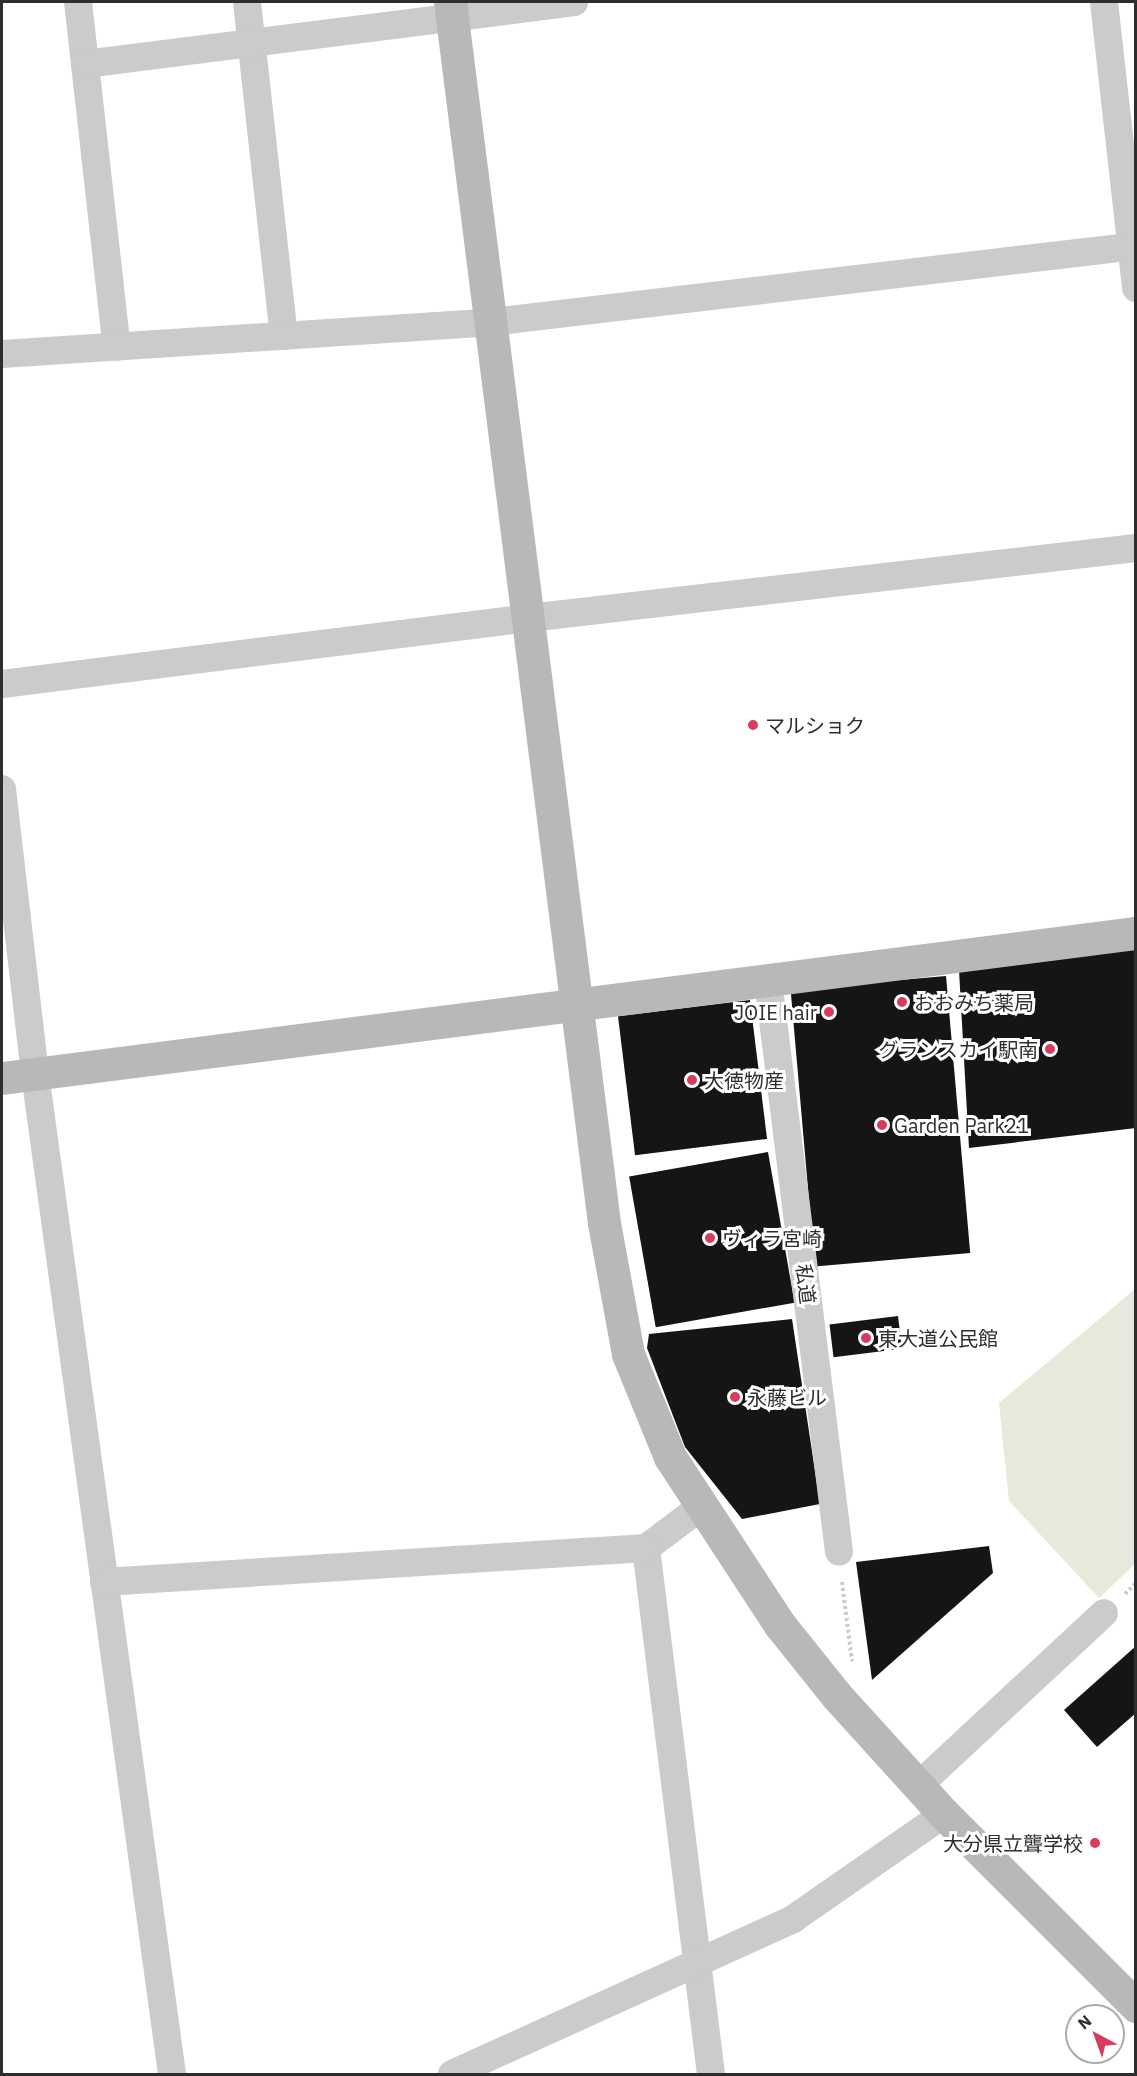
<!DOCTYPE html>
<html>
<head>
<meta charset="utf-8">
<style>
  body { margin:0 }
  #map { position:relative; width:1137px; height:2076px; overflow:hidden; background:#fff; font-family:"IBM Plex Sans","Noto Sans JP",sans-serif }
  div>[style] { position:absolute }
  [style*='--x'] { left:calc(var(--x)*1px); top:calc(var(--y)*1px); width:calc(var(--w)*1px); rotate:calc(var(--a)*1deg) }
  .green>* { inset:0; background:#e6eadc }
  .building>* { inset:0; background:#151515; transform-origin:0 0 }
  .path>* { height:4px; margin-top:-2px; transform-origin:0; background:repeating-linear-gradient(90deg,#cbcbcb 0 3px,transparent 0 6px) }
  .street>* { height:28px; margin:-14px; padding:0 14px; transform-origin:14px; border-radius:14px; background:#cbcbcb }
  .secondary>* { height:33px; margin:-16.5px; padding:0 16.5px; transform-origin:16.5px; border-radius:16.5px; background:#b8b8b8 }
  .dots>* { width:16px; height:16px; translate:-50% -50%; box-sizing:border-box; border:3px solid #fff; border-radius:50% }
  span { translate:-50% -50%; white-space:nowrap; text-align:center; line-height:1.15; -webkit-text-stroke:6px #fff; paint-order:stroke }
  .poi-label { font-size:20px; color:#2e2e2e }
  .left { translate:0 -50%; text-align:left }
  .right { translate:-100% -50%; text-align:right }
  .street-label { font-size:20px; color:#2e2e2e }
  .frame { position:absolute; inset:0; border:3px solid #2e2e2e; pointer-events:none }
  .north { position:absolute; left:1065px; top:2004px; width:60px; height:60px; box-sizing:border-box; background:#fff; border:2px solid #ababab; border-radius:50%; rotate:319deg; font-size:16px; font-weight:700; line-height:24px; text-align:center; color:#2e2e2e }
  .north::after { content:''; display:block; margin:auto; width:21px; height:27px; background:#d93b5f; clip-path:polygon(50% 0,100% 100%,50% 72%,0 100%) }
</style>
</head>
<body>
<div id="map">
  <div class="green">
    <i style="clip-path:polygon(1135px 1289px,1135px 1564px,1099px 1598px,1009px 1501px,999px 1403px)"></i>
  </div>
  <div class="building">
    <i style="clip-path:polygon(1136px 948px,1136px 1128px,969px 1148px,959px 970px)"></i>
    <i style="left:946px;top:976px;width:278px;height:156px;rotate:85deg"></i>
    <i style="left:750px;top:1000px;width:140px;height:133px;rotate:83deg"></i>
    <i style="left:768px;top:1152px;width:153px;height:141px;rotate:80deg"></i>
    <i style="left:898px;top:1316px;width:33px;height:69px;rotate:83deg"></i>
    <i style="clip-path:polygon(792px 1319px,820px 1504px,742px 1519px,685px 1447px,647px 1348px,649px 1334px)"></i>
    <i style="clip-path:polygon(989px 1546px,993px 1573px,872px 1680px,856px 1562px)"></i>
    <i style="clip-path:polygon(1136px 1646px,1136px 1713px,1097px 1747px,1064px 1710px)"></i>
  </div>
  <div class="path">
    <i style="--x:842;--y:1582;--w:80;--a:82.8"></i>
    <i style="--x:1125;--y:1594;--w:16;--a:-45"></i>
  </div>
  <div class="street">
    <i style="--x:78;--y:2;--w:347;--a:83.6"></i>
    <i style="--x:247;--y:2;--w:336;--a:83.7"></i>
    <i style="--x:1104;--y:2;--w:288;--a:83.6"></i>
    <i style="--x:85;--y:64;--w:493;--a:-7.2"></i>
    <i style="--x:2;--y:354;--w:490;--a:-3.7"></i>
    <i style="--x:491;--y:322;--w:649;--a:-6.72"></i>
    <i style="--x:2;--y:684;--w:531;--a:-7.14"></i>
    <i style="--x:529;--y:618;--w:611;--a:-6.58"></i>
    <i style="--x:2;--y:789;--w:287;--a:83.4"></i>
    <i style="--x:35;--y:1074;--w:1009;--a:82.2"></i>
    <i style="--x:768;--y:980;--w:576;--a:82.92"></i>
    <i style="--x:702;--y:1506;--w:70;--a:143.1"></i>
    <i style="--x:646;--y:1548;--w:530;--a:82.96"></i>
    <i style="--x:104;--y:1582;--w:543;--a:-3.59"></i>
    <i style="--x:920;--y:1784;--w:251;--a:-42.9"></i>
    <i style="--x:452;--y:2074;--w:375;--a:-24.4"></i>
    <i style="--x:793;--y:1919;--w:184;--a:-34.8"></i>
  </div>
  <div class="secondary">
    <i style="--x:450;--y:2;--w:1231;--a:82.81"></i>
    <i style="--x:604;--y:1223;--w:133;--a:79.6"></i>
    <i style="--x:628;--y:1354;--w:111;--a:67.8"></i>
    <i style="--x:670;--y:1457;--w:201;--a:56.8"></i>
    <i style="--x:780;--y:1625;--w:90;--a:51.3"></i>
    <i style="--x:836;--y:1695;--w:161;--a:47.8"></i>
    <i style="--x:944;--y:1814;--w:272;--a:45"></i>
    <i style="--x:2;--y:1078;--w:1143;--a:-7.29"></i>
  </div>
  <div class="dots">
    <i style="left:753px;top:725px;background:#d93b5f"></i>
    <i style="left:902px;top:1002px;background:#d93b5f"></i>
    <i style="left:829px;top:1012px;background:#d93b5f"></i>
    <i style="left:1050px;top:1049px;background:#d93b5f"></i>
    <i style="left:692px;top:1080px;background:#d93b5f"></i>
    <i style="left:882px;top:1125px;background:#d93b5f"></i>
    <i style="left:710px;top:1238px;background:#d93b5f"></i>
    <i style="left:866px;top:1338px;background:#d93b5f"></i>
    <i style="left:735px;top:1397px;background:#d93b5f"></i>
    <i style="left:1095px;top:1843px;background:#d93b5f"></i>
  </div>
  <div class="poi-label">
    <span class="left" style="left:765px;top:725px">マルショク</span>
    <span class="left" style="left:914px;top:1002px">おおみち薬局</span>
    <span class="right" style="left:817px;top:1012px">JOIE hair</span>
    <span class="right" style="left:1038px;top:1049px">グランスカイ駅南</span>
    <span class="left" style="left:704px;top:1080px">大徳物産</span>
    <span class="left" style="left:894px;top:1125px">Garden Park21</span>
    <span class="left" style="left:722px;top:1238px">ヴィラ宮崎</span>
    <span class="left" style="left:878px;top:1338px">東大道公民館</span>
    <span class="left" style="left:747px;top:1397px">永藤ビル</span>
    <span class="right" style="left:1083px;top:1843px">大分県立聾学校</span>
  </div>
  <div class="street-label">
    <span style="left:806px;top:1284px;rotate:83deg">私道</span>
  </div>
  <div class="frame"></div>
  <div class="north">N</div>
</div>
</body>
</html>
